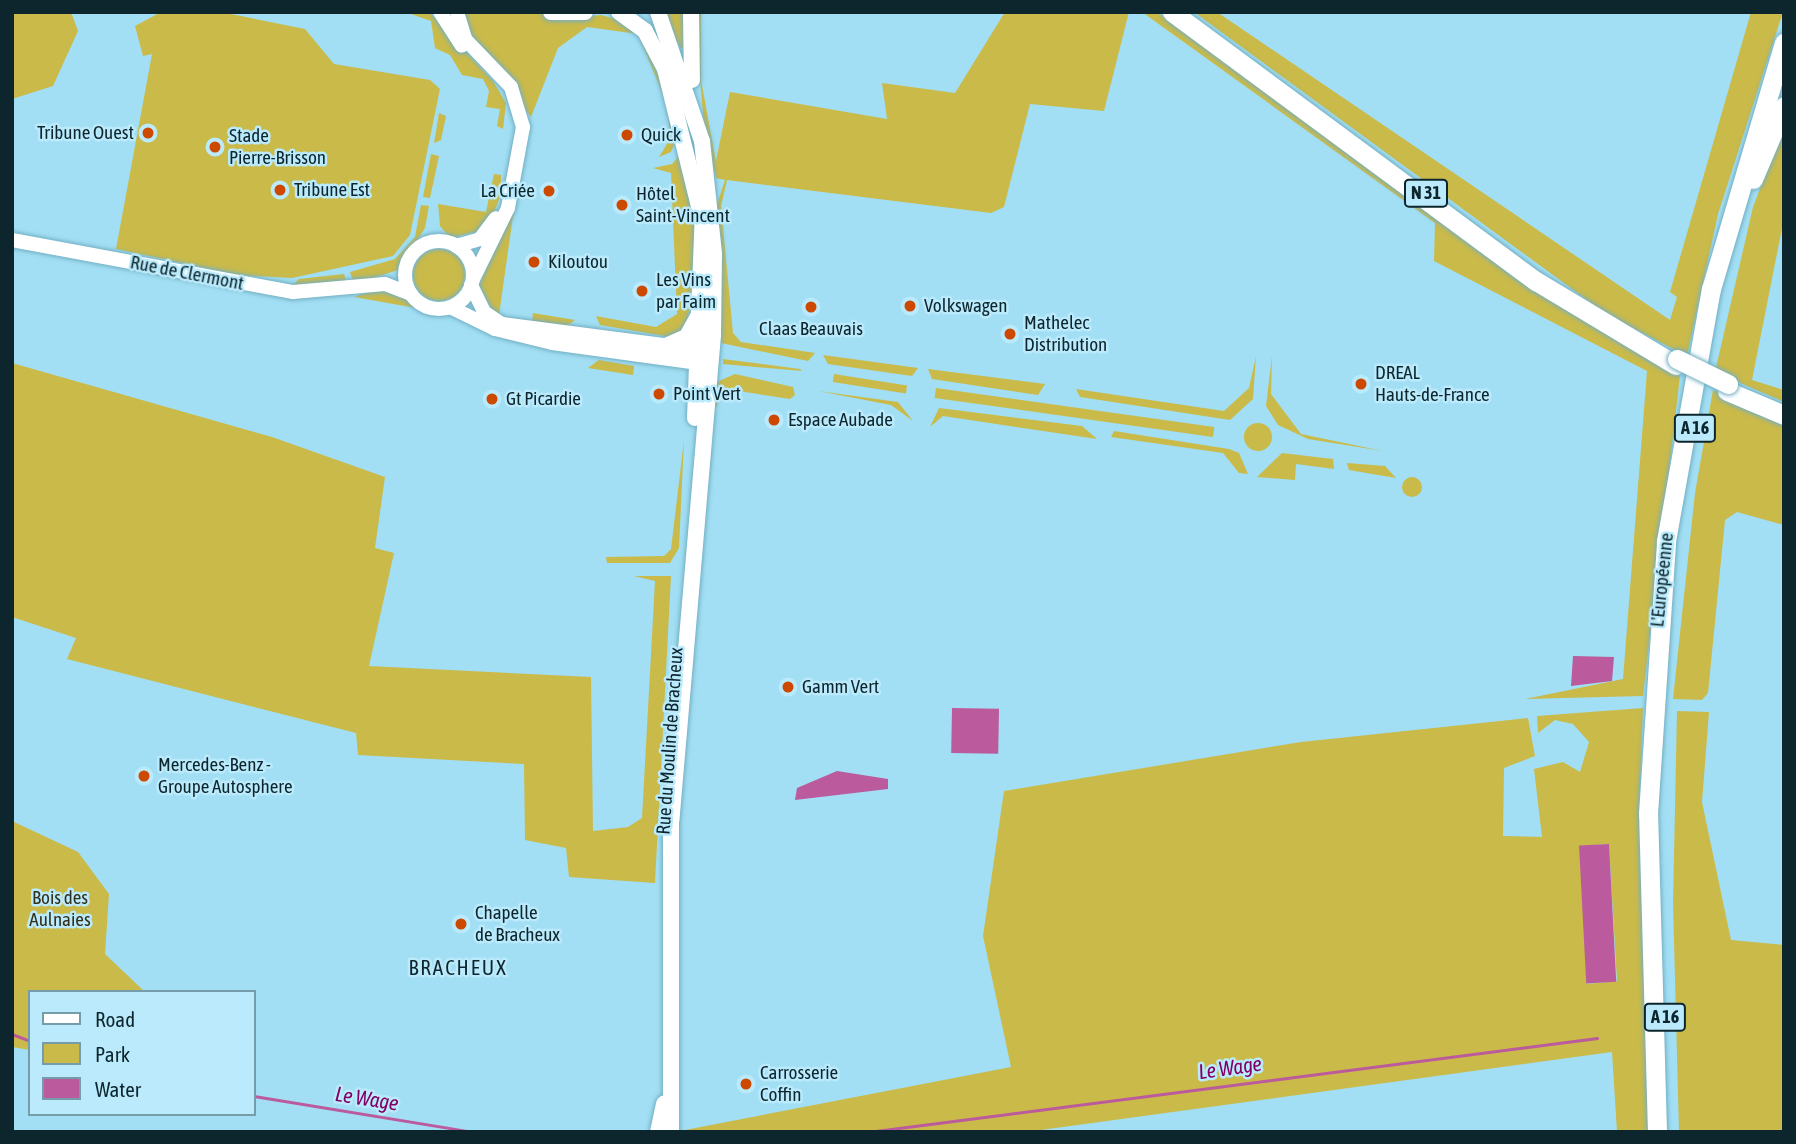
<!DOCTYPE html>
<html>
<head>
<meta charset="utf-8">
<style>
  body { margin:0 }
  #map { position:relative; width:1796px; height:1144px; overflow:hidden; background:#a2dff4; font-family:"Asap Condensed",sans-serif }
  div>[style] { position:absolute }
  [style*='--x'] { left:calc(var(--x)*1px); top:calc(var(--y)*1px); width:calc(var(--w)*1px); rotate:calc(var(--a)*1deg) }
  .green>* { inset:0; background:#caba49; transform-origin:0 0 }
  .round { border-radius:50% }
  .water>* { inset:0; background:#bb5a9c; transform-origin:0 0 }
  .stream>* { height:2.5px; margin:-1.25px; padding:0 1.25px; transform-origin:1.25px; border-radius:1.25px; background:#bb5a9c }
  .roads { filter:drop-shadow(0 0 2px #73afc3) drop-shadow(0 0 2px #73afc3) }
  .secondary>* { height:14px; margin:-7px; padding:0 7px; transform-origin:7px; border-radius:7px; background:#fff }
  .secondary>.ring { margin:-7px; padding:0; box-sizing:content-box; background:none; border:14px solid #fff; border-radius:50% }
  .primary>* { height:16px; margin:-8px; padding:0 8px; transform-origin:8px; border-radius:8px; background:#fff }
  .highway>* { height:19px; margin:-9.5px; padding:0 9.5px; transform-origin:9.5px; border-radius:9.5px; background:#fff }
  .bridges { filter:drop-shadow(0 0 2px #73afc3) drop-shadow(0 0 2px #73afc3) }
  .highway-bridge>* { height:19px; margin:-9.5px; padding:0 9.5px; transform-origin:9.5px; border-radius:9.5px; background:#fff }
  .dots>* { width:19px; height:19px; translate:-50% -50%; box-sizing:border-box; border:4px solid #baeafb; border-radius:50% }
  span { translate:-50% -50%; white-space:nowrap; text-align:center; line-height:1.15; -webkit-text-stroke:5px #baeafb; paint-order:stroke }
  .shield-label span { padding:2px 5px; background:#baeafb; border:2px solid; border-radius:5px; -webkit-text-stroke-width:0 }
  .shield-label { font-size:18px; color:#0d262e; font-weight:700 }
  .poi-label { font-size:19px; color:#0d262e }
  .right { translate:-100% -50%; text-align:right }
  .left { translate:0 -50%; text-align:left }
  .street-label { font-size:19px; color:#0d262e }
  .park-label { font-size:19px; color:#34311b }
  .neighbourhood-label { font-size:21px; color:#0d262e; letter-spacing:2px }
  .water-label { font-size:21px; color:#820065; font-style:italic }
  .frame { position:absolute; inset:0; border:14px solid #0d262e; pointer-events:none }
  .legend { position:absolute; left:28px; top:990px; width:228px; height:126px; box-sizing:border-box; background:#baeafb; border:2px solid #759ca9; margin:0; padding:9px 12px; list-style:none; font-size:21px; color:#0d262e }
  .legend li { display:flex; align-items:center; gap:14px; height:35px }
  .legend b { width:35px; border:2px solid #759ca9 }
</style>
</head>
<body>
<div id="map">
  <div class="green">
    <i style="clip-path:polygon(12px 12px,71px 12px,78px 31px,53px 86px,12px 99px)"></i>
    <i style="clip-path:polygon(161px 12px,221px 12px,305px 29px,334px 64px,430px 80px,440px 89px,410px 235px,393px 256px,292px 278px,238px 275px,116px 249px,152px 54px,143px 56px,135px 26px)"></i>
    <i style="clip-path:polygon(405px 12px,429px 12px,493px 81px,506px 103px,503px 129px,497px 126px,500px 109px,486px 107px,489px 91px,483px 79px,462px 75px,450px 55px,435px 48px,431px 21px)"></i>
    <i style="clip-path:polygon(462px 12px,537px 12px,562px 19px,601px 15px,633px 24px,666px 79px,675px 142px,671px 152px,659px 157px,670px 139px,668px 107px,638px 34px,587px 27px,558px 48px,531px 117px,468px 36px)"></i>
    <i style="clip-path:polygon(664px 12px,686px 12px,685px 48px,680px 48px)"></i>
    <i style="clip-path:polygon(694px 12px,701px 12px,701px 80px,716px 161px,730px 92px,887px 119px,882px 83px,955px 93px,1005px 12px,1129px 12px,1104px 111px,1030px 104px,1004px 207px,991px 213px,727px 180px,721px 206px,733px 333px,741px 342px,815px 353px,808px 361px,721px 343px,717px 204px,725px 180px,716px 178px,704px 125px)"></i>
    <i style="clip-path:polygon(1142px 12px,1157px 12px,1436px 215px,1680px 376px,1643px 696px,1525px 699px,1623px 679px,1647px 371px,1434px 261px,1435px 223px)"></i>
    <i style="clip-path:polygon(1194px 12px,1217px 12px,1670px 320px,1677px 297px,1670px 292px,1751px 12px,1783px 12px,1718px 214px,1687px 356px,1609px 316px)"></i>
    <i style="clip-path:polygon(439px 113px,446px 116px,441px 140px,434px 143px)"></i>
    <i style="clip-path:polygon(1784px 125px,1784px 218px,1752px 380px,1784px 390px,1784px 402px,1715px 372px,1753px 207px)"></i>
    <i style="clip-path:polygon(683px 151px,698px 224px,687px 330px,670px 337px,600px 325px,596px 316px,656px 327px,677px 314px,671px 173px,653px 168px,672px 164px)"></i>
    <i style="clip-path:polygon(431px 154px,439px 156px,430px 198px,423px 197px)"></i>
    <i style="clip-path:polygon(494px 174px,501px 175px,501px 194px,492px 219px,479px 231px,450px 238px,440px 226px,438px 204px,486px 212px)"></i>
    <i style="clip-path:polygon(421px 205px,429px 206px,425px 228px,398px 270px,354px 284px,350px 272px,395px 259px,415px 237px)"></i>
    <i style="clip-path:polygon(514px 209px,498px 322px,479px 285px)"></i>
    <i class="round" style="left:413px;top:249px;width:52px;height:52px"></i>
    <i style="clip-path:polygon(344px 274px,347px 285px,292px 286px,299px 279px)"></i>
    <i style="clip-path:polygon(377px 289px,406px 295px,416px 308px,354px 297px)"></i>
    <i style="clip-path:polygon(533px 313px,575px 320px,566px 327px,532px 321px)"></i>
    <i style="clip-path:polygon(823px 355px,918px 368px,912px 376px,828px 364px)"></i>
    <i style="clip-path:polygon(1256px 356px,1253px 399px,1230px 420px,1080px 397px,1076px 389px,1224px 411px,1249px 388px)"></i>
    <i style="clip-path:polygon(1272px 356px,1271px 394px,1301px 434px,1383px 451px,1308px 439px,1278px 425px,1266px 406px)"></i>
    <i style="clip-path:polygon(723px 359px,800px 369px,802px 371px,723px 364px)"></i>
    <i style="clip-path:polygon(599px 360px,634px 366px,633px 375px,588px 368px)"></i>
    <i style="clip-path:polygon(12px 363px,272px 437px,385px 477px,375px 548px,394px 553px,369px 666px,591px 677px,593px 831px,628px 827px,642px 818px,655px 581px,634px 576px,671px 576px,655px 883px,569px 877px,566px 848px,525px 840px,524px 764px,358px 755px,356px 733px,67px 659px,76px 638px,12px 617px)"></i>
    <i style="clip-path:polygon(928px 369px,1045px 384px,1038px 395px,932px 379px)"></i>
    <i style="clip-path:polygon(735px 374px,793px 387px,795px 395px,790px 399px,726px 389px,715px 408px,709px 444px,712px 398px,719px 381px)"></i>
    <i style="left:834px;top:374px;width:74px;height:8px;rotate:9deg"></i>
    <i style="left:936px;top:388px;width:281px;height:10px;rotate:8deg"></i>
    <i style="clip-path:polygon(1713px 390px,1784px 420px,1784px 525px,1737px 512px,1725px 520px,1708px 693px,1702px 700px,1673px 699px,1695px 493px)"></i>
    <i style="clip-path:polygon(818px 391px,898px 402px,913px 421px,891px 405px)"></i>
    <i style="clip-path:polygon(939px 408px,1082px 426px,1097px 439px,943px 416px,930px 427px)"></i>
    <i class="round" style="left:1244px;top:423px;width:28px;height:28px"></i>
    <i style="clip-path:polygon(1114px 431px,1229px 449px,1239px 453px,1248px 474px,1239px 473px,1223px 453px,1111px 437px)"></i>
    <i style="clip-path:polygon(684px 440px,679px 548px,670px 563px,607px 563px,606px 557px,664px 556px,671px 549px)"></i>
    <i style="clip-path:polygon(1282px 453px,1333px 459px,1334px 469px,1296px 464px,1295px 480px,1257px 477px)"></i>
    <i style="clip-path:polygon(1347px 463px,1385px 466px,1396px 478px,1349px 470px)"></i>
    <i class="round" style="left:1402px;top:477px;width:20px;height:20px"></i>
    <i style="clip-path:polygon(evenodd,1643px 708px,1639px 817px,1648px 1132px,1617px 1132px,1612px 1052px,1026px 1132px,685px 1130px,1011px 1067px,983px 936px,1004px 791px,1301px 742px,1528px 718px,1535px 756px,1504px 768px,1503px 836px,1542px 837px,1534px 769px,1563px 762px,1580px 772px,1589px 742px,1573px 724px,1555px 720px,1538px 733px,1537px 716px,1643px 708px,1609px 844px,1617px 981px,1587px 984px,1580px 846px,1609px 844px)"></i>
    <i style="clip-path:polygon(1677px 711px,1709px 712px,1702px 802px,1731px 940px,1784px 945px,1784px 1132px,1679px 1132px,1673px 903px)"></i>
    <i style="clip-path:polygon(12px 821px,78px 852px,109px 894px,105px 954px,145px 992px,30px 992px,30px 1050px,12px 1047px)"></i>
  </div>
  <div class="water">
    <i style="clip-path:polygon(1573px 656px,1614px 657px,1612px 681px,1571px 686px)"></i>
    <i style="left:952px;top:708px;width:47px;height:45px;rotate:1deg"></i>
    <i style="clip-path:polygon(837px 771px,888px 779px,888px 789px,795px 800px,797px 788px)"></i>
    <i style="left:1609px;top:844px;width:138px;height:30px;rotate:87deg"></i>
  </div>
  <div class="stream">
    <i style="--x:12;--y:1034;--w:19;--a:21"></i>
    <i style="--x:254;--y:1096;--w:223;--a:9.3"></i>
    <i style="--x:868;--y:1132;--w:735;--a:-7.35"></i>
  </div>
  <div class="roads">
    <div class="secondary">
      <i style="--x:440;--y:12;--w:40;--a:57.1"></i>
      <i style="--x:457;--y:12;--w:28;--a:73"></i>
      <i style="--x:465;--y:39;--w:66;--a:46.2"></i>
      <i style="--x:511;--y:87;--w:42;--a:73.3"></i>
      <i style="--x:523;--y:127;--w:82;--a:100.5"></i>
      <i style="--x:508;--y:208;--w:79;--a:116.2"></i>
      <i style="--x:12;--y:240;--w:286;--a:10.5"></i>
      <i style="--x:293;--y:292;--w:92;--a:-5"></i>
      <i style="--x:385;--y:284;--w:28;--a:21"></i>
      <i class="ring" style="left:405px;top:241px;width:54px;height:54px"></i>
      <i style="--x:456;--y:246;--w:25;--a:-16"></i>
      <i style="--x:480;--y:239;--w:26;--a:-53"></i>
      <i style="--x:471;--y:285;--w:30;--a:64"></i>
      <i style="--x:484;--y:312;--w:22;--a:34"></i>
      <i style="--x:502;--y:324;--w:209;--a:7.4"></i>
      <i style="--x:450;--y:307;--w:50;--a:26.1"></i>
      <i style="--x:495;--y:329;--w:59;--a:13.8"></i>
      <i style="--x:552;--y:343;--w:155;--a:7.8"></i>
      <i style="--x:668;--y:344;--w:20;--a:-24"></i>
      <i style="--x:686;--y:336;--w:25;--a:-61"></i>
    </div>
    <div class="primary">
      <i style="--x:551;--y:12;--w:34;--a:0"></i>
      <i style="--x:619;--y:12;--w:32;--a:36"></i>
      <i style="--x:645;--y:31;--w:43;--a:62.2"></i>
      <i style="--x:665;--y:69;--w:159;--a:76.1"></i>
      <i style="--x:658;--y:12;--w:136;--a:71.2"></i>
      <i style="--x:702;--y:141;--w:113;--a:83.9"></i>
      <i style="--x:714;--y:253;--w:82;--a:90.7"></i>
      <i style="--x:713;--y:335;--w:487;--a:94.9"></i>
      <i style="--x:671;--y:820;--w:312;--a:90"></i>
      <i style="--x:691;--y:12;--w:68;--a:89.2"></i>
      <i style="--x:695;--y:418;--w:205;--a:-87.8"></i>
      <i style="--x:658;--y:1132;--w:29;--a:-78"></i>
    </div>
    <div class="highway">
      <i style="--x:1172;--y:12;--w:453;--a:36.5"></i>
      <i style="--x:1536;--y:281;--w:163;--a:31"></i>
      <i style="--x:1753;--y:179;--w:79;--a:-67"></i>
      <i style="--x:1727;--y:391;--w:62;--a:22.8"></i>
      <i style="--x:1657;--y:1132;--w:318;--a:-91.6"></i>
      <i style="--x:1648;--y:814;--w:274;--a:-86.2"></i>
      <i style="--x:1666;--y:541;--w:256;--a:-79.9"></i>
      <i style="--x:1711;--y:289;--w:257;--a:-73.5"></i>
    </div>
  </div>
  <div class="bridges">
    <div class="highway-bridge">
      <i style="--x:1677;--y:359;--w:57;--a:26.1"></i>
    </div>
  </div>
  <div class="dots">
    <i style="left:148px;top:133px;background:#cd4900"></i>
    <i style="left:627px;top:135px;background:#cd4900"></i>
    <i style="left:215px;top:147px;background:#cd4900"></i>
    <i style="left:280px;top:190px;background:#cd4900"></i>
    <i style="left:549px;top:191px;background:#cd4900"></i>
    <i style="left:622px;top:205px;background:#cd4900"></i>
    <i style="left:534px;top:262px;background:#cd4900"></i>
    <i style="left:642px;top:291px;background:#cd4900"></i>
    <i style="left:910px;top:306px;background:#cd4900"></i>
    <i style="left:811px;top:307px;background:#cd4900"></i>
    <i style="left:1010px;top:334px;background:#cd4900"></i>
    <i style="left:1361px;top:384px;background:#cd4900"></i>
    <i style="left:659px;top:394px;background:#cd4900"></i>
    <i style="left:492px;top:399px;background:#cd4900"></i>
    <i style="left:774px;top:420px;background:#cd4900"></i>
    <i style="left:788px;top:687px;background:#cd4900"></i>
    <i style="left:144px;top:776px;background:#cd4900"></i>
    <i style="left:461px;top:924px;background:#cd4900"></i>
    <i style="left:746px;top:1084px;background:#cd4900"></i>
  </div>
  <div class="shield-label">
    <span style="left:1426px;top:193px">N 31</span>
    <span style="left:1695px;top:428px">A 16</span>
    <span style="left:1665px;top:1017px">A 16</span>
  </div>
  <div class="poi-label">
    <span class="right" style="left:134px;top:133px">Tribune Ouest</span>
    <span class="left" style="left:641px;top:135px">Quick</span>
    <span class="left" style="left:229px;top:147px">Stade<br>Pierre-Brisson</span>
    <span class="left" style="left:294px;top:190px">Tribune Est</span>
    <span class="right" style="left:535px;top:191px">La Criée</span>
    <span class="left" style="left:636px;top:205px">Hôtel<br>Saint-Vincent</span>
    <span class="left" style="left:548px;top:262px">Kiloutou</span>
    <span class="left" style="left:656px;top:291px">Les Vins<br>par Faim</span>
    <span class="left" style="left:924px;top:306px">Volkswagen</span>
    <span class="left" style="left:1024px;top:334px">Mathelec<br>Distribution</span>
    <span style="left:811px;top:329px">Claas Beauvais</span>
    <span class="left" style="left:1375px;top:384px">DREAL<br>Hauts-de-France</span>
    <span class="left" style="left:673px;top:394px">Point Vert</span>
    <span class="left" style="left:506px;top:399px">Gt Picardie</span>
    <span class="left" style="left:788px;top:420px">Espace Aubade</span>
    <span class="left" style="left:802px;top:687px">Gamm Vert</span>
    <span class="left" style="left:158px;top:776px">Mercedes-Benz -<br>Groupe Autosphere</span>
    <span class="left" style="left:475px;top:924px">Chapelle<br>de Bracheux</span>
    <span class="left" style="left:760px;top:1084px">Carrosserie<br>Coffin</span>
  </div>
  <div class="street-label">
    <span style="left:187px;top:273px;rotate:11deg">Rue de Clermont</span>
    <span style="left:1662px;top:580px;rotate:-84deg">L'Européenne</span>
    <span style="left:670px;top:741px;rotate:-86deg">Rue du Moulin de Bracheux</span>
  </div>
  <div class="park-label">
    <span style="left:60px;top:909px">Bois des<br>Aulnaies</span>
  </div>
  <div class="neighbourhood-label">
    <span style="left:458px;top:967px">BRACHEUX</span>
  </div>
  <div class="water-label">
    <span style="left:1230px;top:1067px;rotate:-8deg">Le Wage</span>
    <span style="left:367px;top:1098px;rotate:9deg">Le Wage</span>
  </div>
  <div class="frame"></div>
  <ul class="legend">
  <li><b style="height:9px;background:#fff"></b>Road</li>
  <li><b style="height:19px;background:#caba49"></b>Park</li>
  <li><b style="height:19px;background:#bb5a9c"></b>Water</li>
  </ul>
</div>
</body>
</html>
